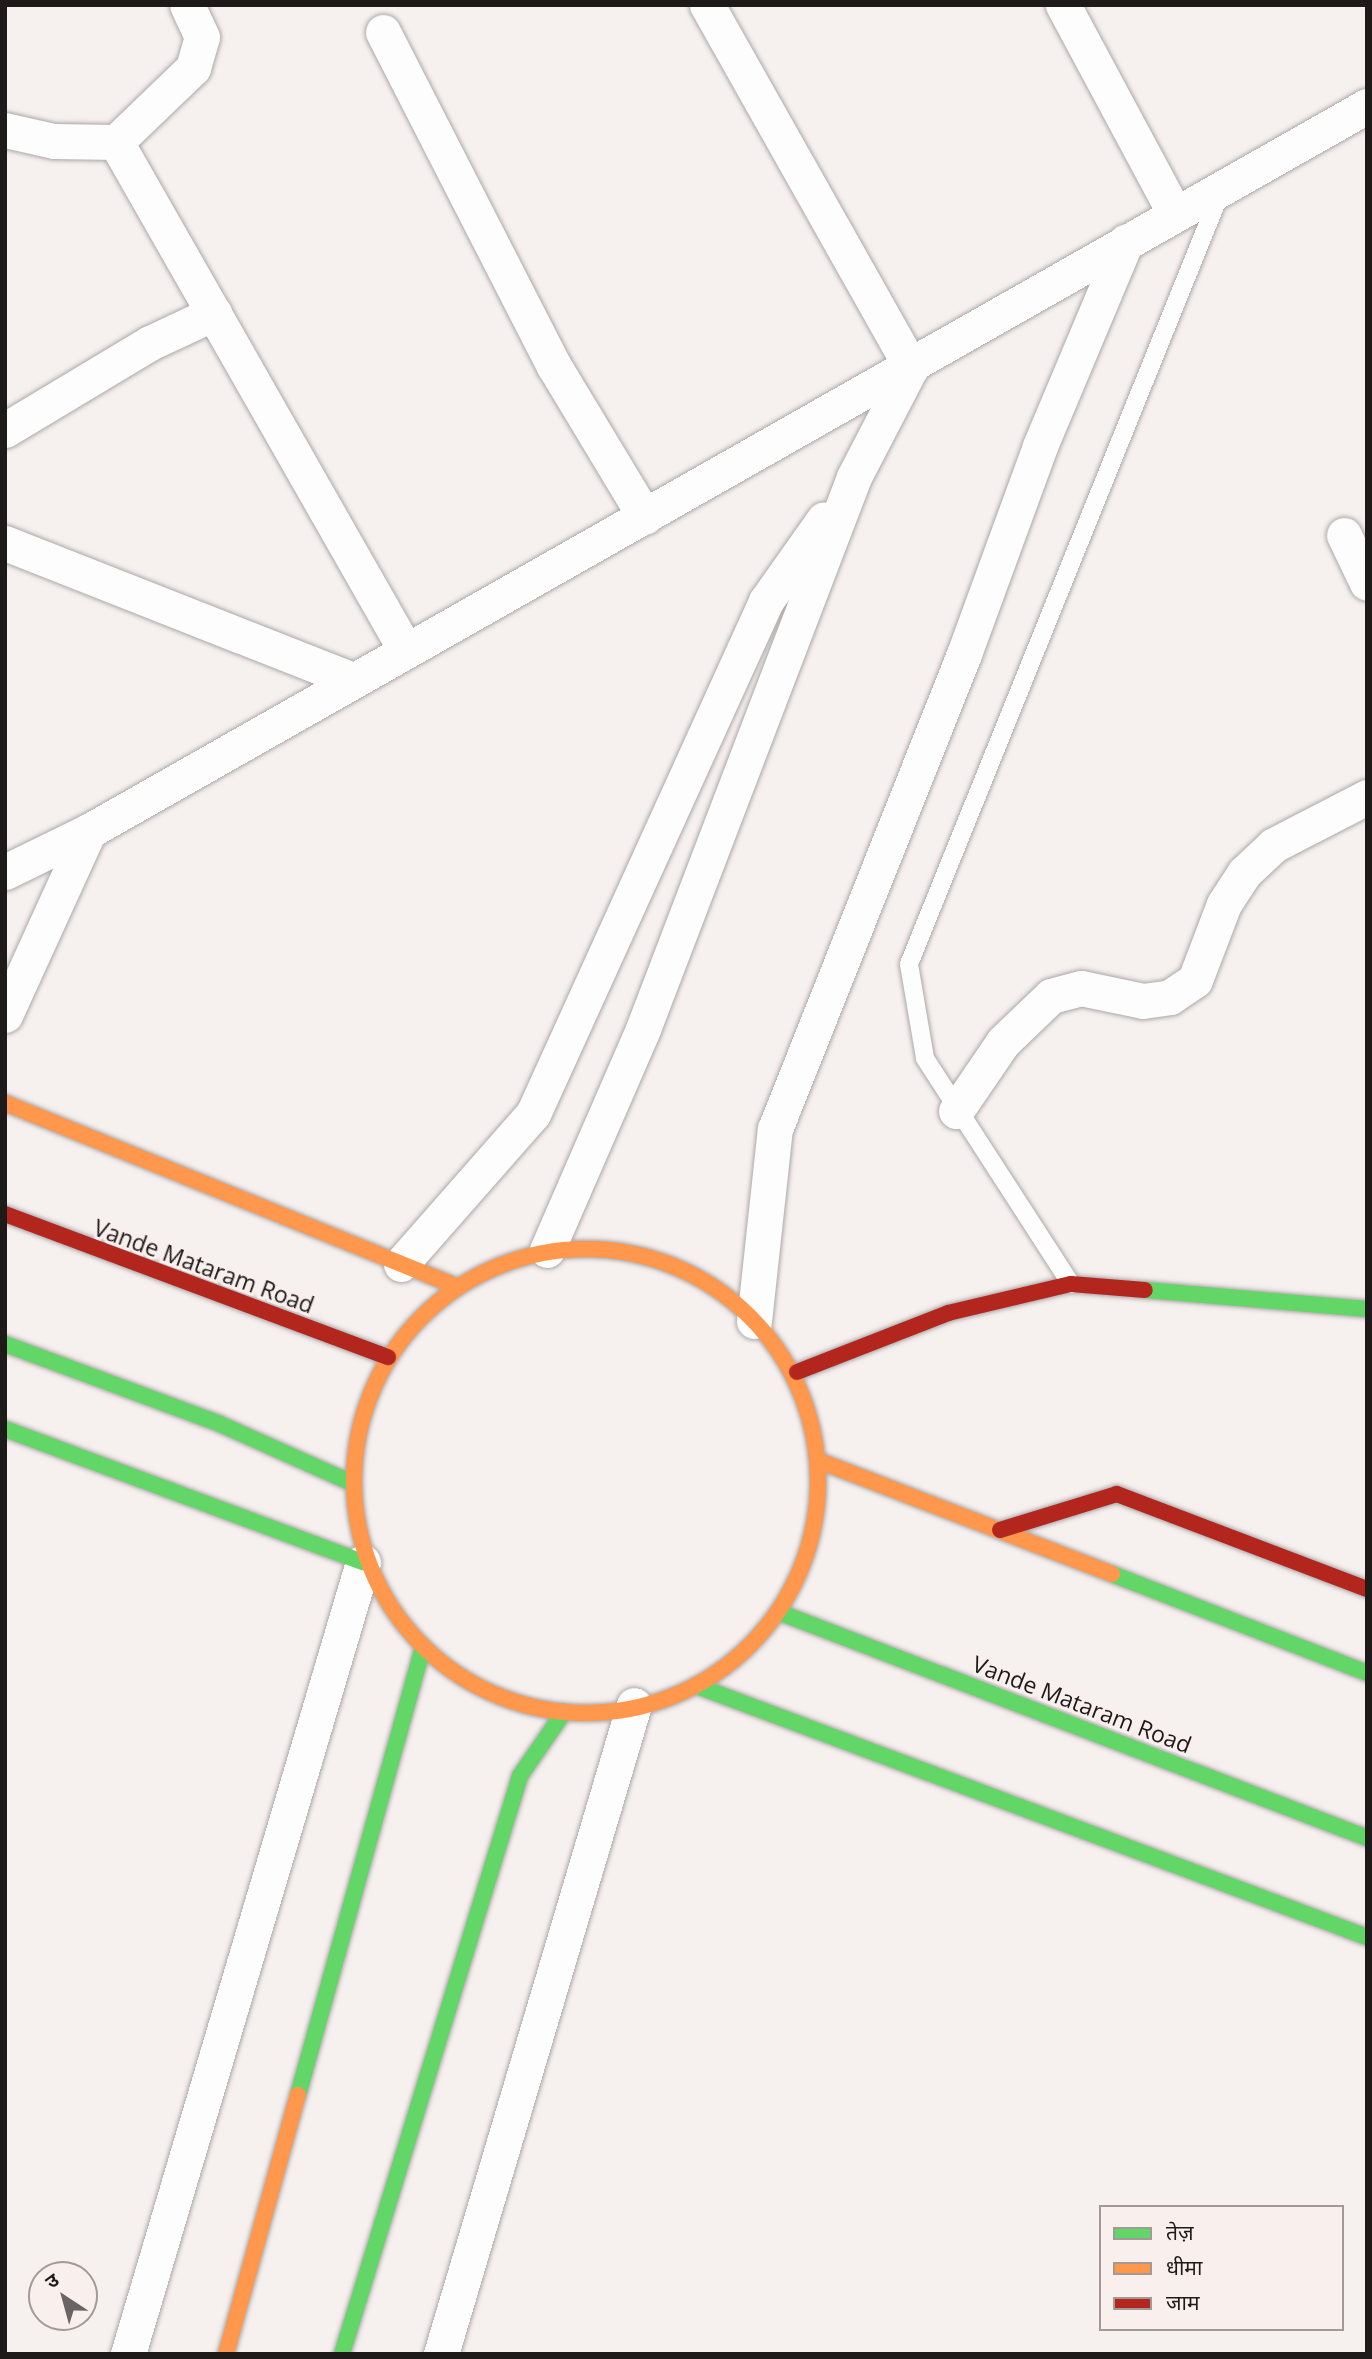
<!DOCTYPE html>
<html>
<head>
<meta charset="utf-8">
<style>
  body { margin:0 }
  #map { position:relative; width:1372px; height:2359px; overflow:hidden; background:#f6f0ef; font-family:"Open Sans","Noto Sans Devanagari",sans-serif }
  div>[style] { position:absolute }
  [style*='--x'] { left:calc(var(--x)*1px); top:calc(var(--y)*1px); width:calc(var(--w)*1px); rotate:calc(var(--a)*1deg) }
  .roads { filter:drop-shadow(0 0 2px #aca8a7) drop-shadow(0 0 2px #aca8a7) }
  .lane>* { height:18px; margin:-9px; padding:0 9px; transform-origin:9px; border-radius:9px; background:#fefdfd }
  .street>* { height:35px; margin:-17.5px; padding:0 17.5px; transform-origin:17.5px; border-radius:17.5px; background:#fefdfd }
  .fast>* { height:16px; margin:-8px; padding:0 8px; transform-origin:8px; border-radius:8px; background:#63d668 }
  .slow>* { height:16px; margin:-8px; padding:0 8px; transform-origin:8px; border-radius:8px; background:#ff974d }
  .slow>.ring { margin:-8px; padding:0; box-sizing:content-box; background:none; border:16px solid #ff974d; border-radius:50% }
  .jam>* { height:16px; margin:-8px; padding:0 8px; transform-origin:8px; border-radius:8px; background:#b3261e }
  span { translate:-50% -50%; white-space:nowrap; text-align:center; line-height:1.15; -webkit-text-stroke:6px #f9efec; paint-order:stroke }
  .street-label { font-size:23px; color:#1e1a19 }
  .frame { position:absolute; inset:0; border:7px solid #1e1a19; pointer-events:none }
  .legend { position:absolute; left:1099px; top:2205px; width:245px; height:126px; box-sizing:border-box; background:#f9efec; border:2px solid #a19a98; margin:0; padding:9px 12px; list-style:none; font-size:21px; color:#1e1a19 }
  .legend li { display:flex; align-items:center; gap:14px; height:35px }
  .legend b { width:35px; border:2px solid #a19a98 }
  .north { position:absolute; left:28px; top:2261px; width:70px; height:70px; box-sizing:border-box; background:#f9efec; border:2px solid #a19a98; border-radius:50%; rotate:324deg; font-size:19px; font-weight:700; line-height:28px; text-align:center; color:#1e1a19 }
  .north::after { content:''; display:block; margin:auto; width:24px; height:32px; background:#6a6564; clip-path:polygon(50% 0,100% 100%,50% 72%,0 100%) }
</style>
</head>
<body>
<div id="map">
  <div class="roads">
    <div class="lane">
      <i style="--x:1071;--y:1284;--w:269;--a:-122.9"></i>
      <i style="--x:925;--y:1058;--w:95;--a:-99.7"></i>
      <i style="--x:909;--y:964;--w:830;--a:-68.01"></i>
    </div>
    <div class="street">
      <i style="--x:707;--y:5;--w:416;--a:60.6"></i>
      <i style="--x:1063;--y:5;--w:237;--a:61.8"></i>
      <i style="--x:383;--y:32;--w:375;--a:62.9"></i>
      <i style="--x:554;--y:366;--w:176;--a:58.9"></i>
      <i style="--x:5;--y:130;--w:50;--a:12.7"></i>
      <i style="--x:54;--y:141;--w:62;--a:0.9"></i>
      <i style="--x:116;--y:142;--w:584;--a:60.32"></i>
      <i style="--x:116;--y:142;--w:107;--a:-43.9"></i>
      <i style="--x:193;--y:68;--w:32;--a:-74"></i>
      <i style="--x:202;--y:37;--w:35;--a:-115"></i>
      <i style="--x:5;--y:430;--w:169;--a:-31"></i>
      <i style="--x:150;--y:343;--w:71;--a:-25.1"></i>
      <i style="--x:1344;--y:535;--w:53;--a:64.4"></i>
      <i style="--x:5;--y:543;--w:372;--a:21.5"></i>
      <i style="--x:5;--y:872;--w:93;--a:-26"></i>
      <i style="--x:89;--y:831;--w:1469;--a:-29.57"></i>
      <i style="--x:5;--y:1015;--w:202;--a:-65.5"></i>
      <i style="--x:956;--y:1111;--w:83;--a:-55.7"></i>
      <i style="--x:1003;--y:1042;--w:66;--a:-43.8"></i>
      <i style="--x:1051;--y:996;--w:31;--a:-15"></i>
      <i style="--x:1081;--y:988;--w:63;--a:11.8"></i>
      <i style="--x:1143;--y:1001;--w:27;--a:-8"></i>
      <i style="--x:1170;--y:997;--w:30;--a:-34"></i>
      <i style="--x:1195;--y:980;--w:81;--a:-69.1"></i>
      <i style="--x:1224;--y:904;--w:37;--a:-57"></i>
      <i style="--x:1244;--y:873;--w:41;--a:-43"></i>
      <i style="--x:1274;--y:845;--w:105;--a:-27.3"></i>
      <i style="--x:547;--y:1250;--w:241;--a:-66.5"></i>
      <i style="--x:643;--y:1029;--w:591;--a:-69.08"></i>
      <i style="--x:854;--y:477;--w:124;--a:-62.6"></i>
      <i style="--x:401;--y:1264;--w:200;--a:-48.7"></i>
      <i style="--x:533;--y:1114;--w:563;--a:-65.57"></i>
      <i style="--x:766;--y:601;--w:100;--a:-54.7"></i>
      <i style="--x:754;--y:1321;--w:193;--a:-83.8"></i>
      <i style="--x:775;--y:1129;--w:511;--a:-68.3"></i>
      <i style="--x:964;--y:654;--w:221;--a:-69.9"></i>
      <i style="--x:1040;--y:446;--w:222;--a:-67.2"></i>
      <i style="--x:128;--y:2354;--w:826;--a:-73.47"></i>
      <i style="--x:441;--y:2354;--w:677;--a:-73.44"></i>
    </div>
    <div class="fast">
      <i style="--x:1145;--y:1290;--w:223;--a:4.9"></i>
      <i style="--x:5;--y:1344;--w:229;--a:20.4"></i>
      <i style="--x:220;--y:1424;--w:145;--a:24.1"></i>
      <i style="--x:5;--y:1429;--w:382;--a:20.4"></i>
      <i style="--x:1112;--y:1574;--w:274;--a:21.2"></i>
      <i style="--x:781;--y:1613;--w:628;--a:21"></i>
      <i style="--x:700;--y:1687;--w:712;--a:20.55"></i>
      <i style="--x:298;--y:2095;--w:466;--a:-74.4"></i>
      <i style="--x:342;--y:2354;--w:605;--a:-72.88"></i>
      <i style="--x:520;--y:1776;--w:78;--a:-55.5"></i>
    </div>
    <div class="slow">
      <i style="--x:5;--y:1103;--w:487;--a:22.1"></i>
      <i class="ring" style="left:354px;top:1249px;width:448px;height:448px"></i>
      <i style="--x:822;--y:1462;--w:311;--a:21.1"></i>
      <i style="--x:226;--y:2354;--w:269;--a:-74.5"></i>
    </div>
    <div class="jam">
      <i style="--x:5;--y:1214;--w:409;--a:20.5"></i>
      <i style="--x:797;--y:1372;--w:162;--a:-21.3"></i>
      <i style="--x:948;--y:1313;--w:126;--a:-13.3"></i>
      <i style="--x:1071;--y:1284;--w:74;--a:4.6"></i>
      <i style="--x:1000;--y:1530;--w:122;--a:-17.1"></i>
      <i style="--x:1117;--y:1494;--w:267;--a:20.8"></i>
    </div>
  </div>
  <div class="street-label">
    <span style="left:204px;top:1266px;rotate:20deg">Vande Mataram Road</span>
    <span style="left:1082px;top:1704px;rotate:21deg">Vande Mataram Road</span>
  </div>
  <div class="frame"></div>
  <ul class="legend">
  <li><b style="height:9px;background:#63d668"></b>तेज़</li>
  <li><b style="height:9px;background:#ff974d"></b>धीमा</li>
  <li><b style="height:9px;background:#b3261e"></b>जाम</li>
  </ul>
  <div class="north">उ</div>
</div>
</body>
</html>
